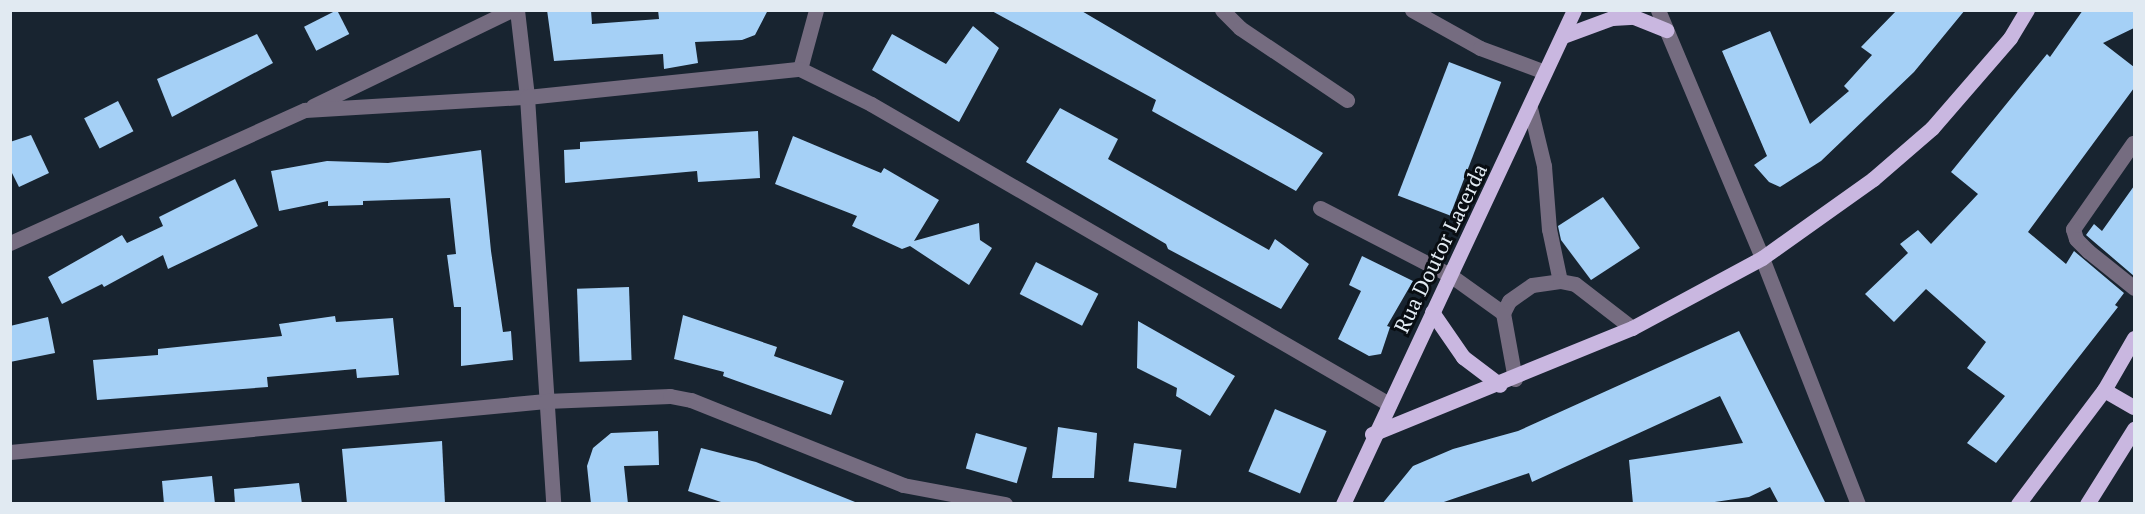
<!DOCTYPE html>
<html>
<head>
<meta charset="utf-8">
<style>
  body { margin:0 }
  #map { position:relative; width:2145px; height:514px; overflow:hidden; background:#182430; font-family:"PT Serif",serif }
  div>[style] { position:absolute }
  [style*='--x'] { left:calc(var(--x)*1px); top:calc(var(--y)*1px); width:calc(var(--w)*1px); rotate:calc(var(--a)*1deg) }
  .building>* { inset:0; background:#a5d0f6; transform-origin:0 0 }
  .minor>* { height:15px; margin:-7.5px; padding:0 7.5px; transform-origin:7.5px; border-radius:7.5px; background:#756c80 }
  .major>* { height:15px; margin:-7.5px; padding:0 7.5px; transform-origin:7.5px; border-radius:7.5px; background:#c9b7e0 }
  span { translate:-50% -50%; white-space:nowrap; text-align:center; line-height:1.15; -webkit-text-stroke:6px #080d12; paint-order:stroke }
  .street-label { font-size:21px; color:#e1eaf2 }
  .frame { position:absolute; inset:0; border:12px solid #e1eaf2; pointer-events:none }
</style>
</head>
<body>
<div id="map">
  <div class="building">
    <i style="left:337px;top:10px;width:27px;height:37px;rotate:63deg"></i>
    <i style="clip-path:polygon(547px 10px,591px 10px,592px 24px,659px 19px,658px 10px,768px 10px,755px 35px,742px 40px,695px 42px,698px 63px,664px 69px,663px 54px,554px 61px)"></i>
    <i style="clip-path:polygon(990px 10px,1080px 10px,1323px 153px,1296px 191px,1152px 111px,1156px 100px)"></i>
    <i style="clip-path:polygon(1897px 10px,1965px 10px,1914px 72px,1821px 161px,1780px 187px,1769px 182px,1754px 165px,1767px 156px,1722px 51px,1770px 31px,1810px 124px,1849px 91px,1844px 86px,1872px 55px,1861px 47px)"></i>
    <i style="clip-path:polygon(2083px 10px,2134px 10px,2134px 28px,2103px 43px,2134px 67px,2134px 88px,2028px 232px,2066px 264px,2074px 251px,2124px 293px,2115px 305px,2118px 307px,1996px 463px,1967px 443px,2005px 396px,1967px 368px,1986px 342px,1926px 289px,1894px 322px,1865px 294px,1908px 253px,1900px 244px,1918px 230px,1931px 244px,1978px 194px,1951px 172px,2047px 54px,2050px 57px)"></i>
    <i style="clip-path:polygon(973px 26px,999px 48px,959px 122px,872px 70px,892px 34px,946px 64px)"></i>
    <i style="clip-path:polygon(257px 34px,273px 63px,172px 117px,157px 79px)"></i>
    <i style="left:1449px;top:62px;width:56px;height:143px;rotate:21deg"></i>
    <i style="left:118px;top:101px;width:34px;height:38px;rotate:63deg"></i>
    <i style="clip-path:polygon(1060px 108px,1118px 139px,1108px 159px,1269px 250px,1275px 239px,1309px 264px,1281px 309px,1168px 249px,1166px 244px,1026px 162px)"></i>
    <i style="clip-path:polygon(758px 131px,760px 178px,698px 182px,697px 171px,565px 183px,564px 150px,580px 149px,580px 142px)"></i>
    <i style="clip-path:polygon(31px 135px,49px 173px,19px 187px,10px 169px,10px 142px)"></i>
    <i style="clip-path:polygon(793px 136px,881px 173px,884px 168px,939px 200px,914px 241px,979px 223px,980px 240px,992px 248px,969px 285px,910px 246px,902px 249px,852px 226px,857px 216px,775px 184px)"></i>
    <i style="clip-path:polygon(481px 150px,491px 251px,503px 332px,511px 331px,513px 360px,461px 366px,461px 307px,454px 307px,447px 255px,456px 254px,450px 198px,363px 201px,363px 205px,328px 206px,328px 201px,279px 211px,271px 171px,327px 161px,388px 163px)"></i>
    <i style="clip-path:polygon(235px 179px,258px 226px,168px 269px,163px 255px,104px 287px,102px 284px,62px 304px,48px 277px,122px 235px,127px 243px,163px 226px,159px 217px)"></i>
    <i style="clip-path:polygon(2134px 186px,2134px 276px,2086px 235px,2094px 224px,2102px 231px)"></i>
    <i style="clip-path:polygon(1603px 197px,1640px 248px,1591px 280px,1561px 240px,1558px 226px)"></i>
    <i style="clip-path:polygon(1362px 256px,1413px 281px,1387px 326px,1390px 327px,1381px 354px,1369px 356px,1338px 339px,1361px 291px,1349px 285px)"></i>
    <i style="left:1036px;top:262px;width:70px;height:36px;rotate:27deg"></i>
    <i style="left:629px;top:287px;width:73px;height:52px;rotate:88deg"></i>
    <i style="clip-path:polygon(683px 315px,777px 347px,774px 356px,844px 381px,831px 415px,723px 376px,724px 372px,674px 359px)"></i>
    <i style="clip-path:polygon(335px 316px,336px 322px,393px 318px,399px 375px,357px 378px,356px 369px,267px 377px,268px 387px,97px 400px,93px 360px,158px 355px,158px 349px,282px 336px,279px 324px)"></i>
    <i style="clip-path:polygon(48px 317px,55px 353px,10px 362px,10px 326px)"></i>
    <i style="clip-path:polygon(1138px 321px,1235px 376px,1210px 416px,1176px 396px,1177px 388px,1137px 368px)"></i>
    <i style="clip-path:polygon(1739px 331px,1826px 504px,1779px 504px,1770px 487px,1749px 497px,1701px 504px,1633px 504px,1629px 460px,1743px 443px,1720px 396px,1532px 482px,1529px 473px,1438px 504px,1382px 504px,1413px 466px,1453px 449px,1518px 431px)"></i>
    <i style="left:1275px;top:409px;width:56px;height:68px;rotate:23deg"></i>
    <i style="clip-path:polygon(1058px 427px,1097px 433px,1094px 478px,1052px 478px)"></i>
    <i style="clip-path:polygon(658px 431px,659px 465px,624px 466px,628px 504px,591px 504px,587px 466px,593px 448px,611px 433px)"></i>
    <i style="left:976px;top:433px;width:53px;height:37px;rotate:16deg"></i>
    <i style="clip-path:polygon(442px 441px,445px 504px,347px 504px,342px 449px)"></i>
    <i style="left:1134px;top:443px;width:48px;height:39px;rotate:8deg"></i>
    <i style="clip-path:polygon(701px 448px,756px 462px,860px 504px,727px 504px,688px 491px)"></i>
    <i style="clip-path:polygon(212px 476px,215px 504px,164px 504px,162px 481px)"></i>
    <i style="clip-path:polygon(299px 483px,302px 504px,235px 504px,234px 489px)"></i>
  </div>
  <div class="minor">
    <i style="--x:517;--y:10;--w:88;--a:83.4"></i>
    <i style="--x:527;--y:97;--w:408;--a:86.3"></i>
    <i style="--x:1222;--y:10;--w:25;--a:45"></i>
    <i style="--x:1240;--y:28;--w:129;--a:33.9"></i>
    <i style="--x:1412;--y:10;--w:78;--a:29.2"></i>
    <i style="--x:1480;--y:48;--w:69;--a:20.3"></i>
    <i style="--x:1658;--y:10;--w:269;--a:67.2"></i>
    <i style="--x:1762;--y:258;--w:264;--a:68.7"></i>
    <i style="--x:800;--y:69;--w:61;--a:-74.8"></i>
    <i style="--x:313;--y:106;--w:221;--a:-25.8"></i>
    <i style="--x:1530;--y:108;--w:60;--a:76.4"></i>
    <i style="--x:1544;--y:166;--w:63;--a:85.5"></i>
    <i style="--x:1549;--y:229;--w:53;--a:78.1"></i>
    <i style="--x:2133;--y:143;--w:105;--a:124.9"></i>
    <i style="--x:2073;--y:229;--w:10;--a:73"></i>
    <i style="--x:2076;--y:239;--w:17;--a:45"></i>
    <i style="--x:2088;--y:251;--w:59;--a:38.8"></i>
    <i style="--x:1320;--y:208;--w:146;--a:27.3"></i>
    <i style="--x:1450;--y:275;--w:65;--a:35.6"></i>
    <i style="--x:10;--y:243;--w:324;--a:-24.3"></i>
    <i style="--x:305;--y:110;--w:222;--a:-3.4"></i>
    <i style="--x:527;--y:97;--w:274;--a:-5.9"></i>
    <i style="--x:800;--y:69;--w:79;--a:26.2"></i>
    <i style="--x:871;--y:104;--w:599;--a:30.08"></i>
    <i style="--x:1515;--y:379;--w:67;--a:-100.3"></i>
    <i style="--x:1503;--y:313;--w:13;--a:-63"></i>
    <i style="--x:1509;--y:301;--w:28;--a:-35"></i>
    <i style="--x:1532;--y:285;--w:28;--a:-8"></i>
    <i style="--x:1560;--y:281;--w:15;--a:11"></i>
    <i style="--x:1575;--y:284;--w:72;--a:37.7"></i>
    <i style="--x:10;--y:452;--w:538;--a:-5.44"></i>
    <i style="--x:546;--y:401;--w:124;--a:-2.3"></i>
    <i style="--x:670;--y:396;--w:21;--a:11"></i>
    <i style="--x:691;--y:400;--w:228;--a:21.8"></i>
    <i style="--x:903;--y:485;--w:104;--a:10.6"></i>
  </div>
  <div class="major">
    <i style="--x:1563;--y:36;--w:52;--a:-20.2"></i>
    <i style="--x:1612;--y:18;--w:22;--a:-3"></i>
    <i style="--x:1634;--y:17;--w:35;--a:22"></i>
    <i style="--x:1432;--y:312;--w:55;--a:55.4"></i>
    <i style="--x:1463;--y:357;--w:46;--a:37.1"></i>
    <i style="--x:2104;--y:390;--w:34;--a:30"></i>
    <i style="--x:1372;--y:434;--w:281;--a:-22.2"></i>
    <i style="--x:1632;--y:328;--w:148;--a:-28.3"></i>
    <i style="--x:1762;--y:258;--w:136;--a:-35.4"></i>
    <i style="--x:1873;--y:179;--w:78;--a:-40.8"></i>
    <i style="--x:1932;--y:128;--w:119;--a:-49.1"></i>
    <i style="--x:2010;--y:38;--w:33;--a:-59"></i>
    <i style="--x:1343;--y:504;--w:545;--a:-64.94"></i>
    <i style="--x:2018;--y:504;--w:143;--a:-53"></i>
    <i style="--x:2104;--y:390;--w:60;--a:-60"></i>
    <i style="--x:2087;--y:504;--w:89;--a:-57.9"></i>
  </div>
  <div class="street-label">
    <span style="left:1440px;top:248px;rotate:-64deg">Rua Doutor Lacerda</span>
  </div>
  <div class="frame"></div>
</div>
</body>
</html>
